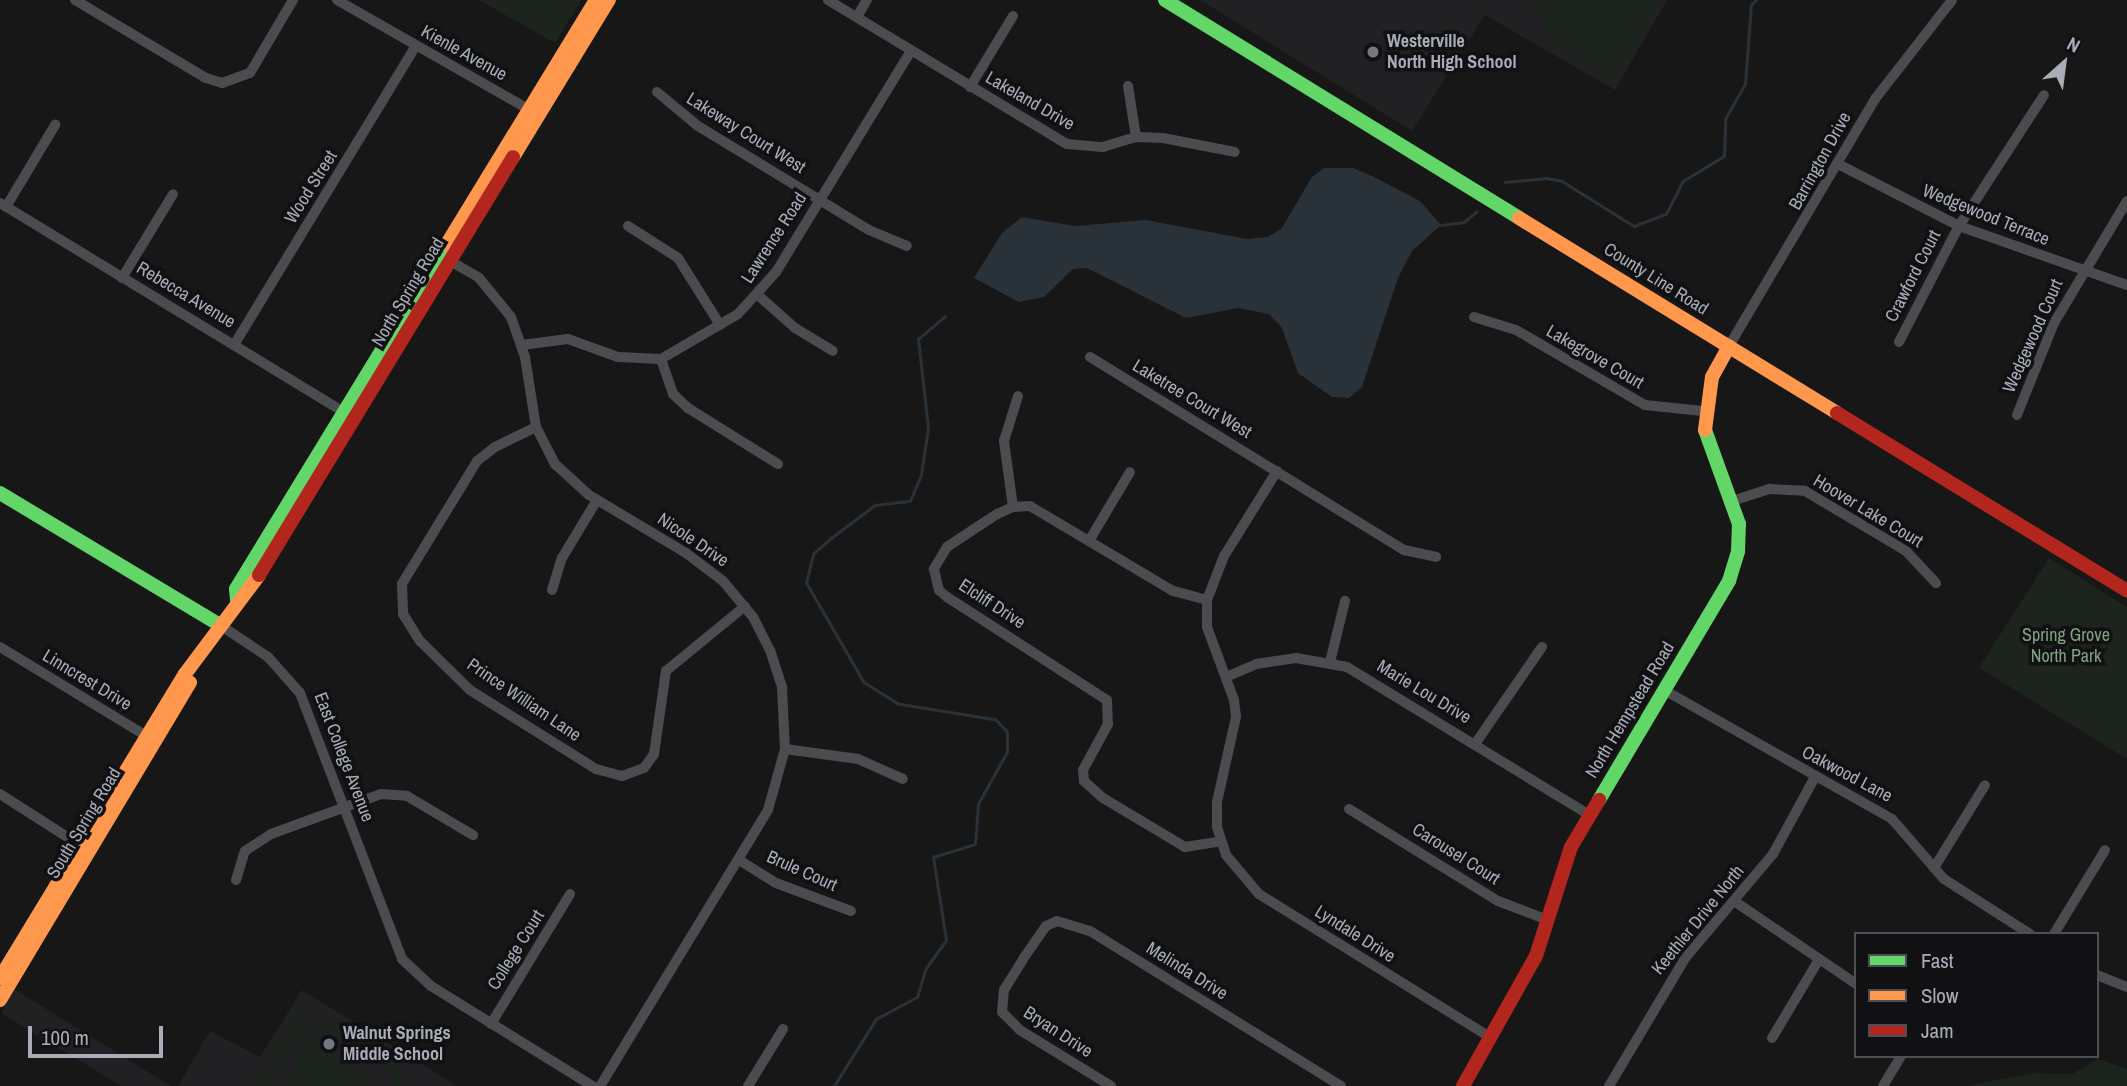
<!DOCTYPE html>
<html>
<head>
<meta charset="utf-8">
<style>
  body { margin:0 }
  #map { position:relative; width:2127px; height:1086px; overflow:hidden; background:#171717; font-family:"Archivo Narrow",sans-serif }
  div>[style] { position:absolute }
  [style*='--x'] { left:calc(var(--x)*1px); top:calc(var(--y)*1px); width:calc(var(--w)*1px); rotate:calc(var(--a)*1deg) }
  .built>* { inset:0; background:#212123 }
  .green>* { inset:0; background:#1d241e }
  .water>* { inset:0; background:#2a3239 }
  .stream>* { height:2.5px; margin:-1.25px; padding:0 1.25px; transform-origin:1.25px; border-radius:1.25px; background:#2a3239 }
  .street>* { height:10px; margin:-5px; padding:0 5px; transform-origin:5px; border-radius:5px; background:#4b4c50 }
  .fast>* { height:14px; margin:-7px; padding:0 7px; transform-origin:7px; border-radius:7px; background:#63d668 }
  .slow>* { height:14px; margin:-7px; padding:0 7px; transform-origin:7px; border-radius:7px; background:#ff974d }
  .jam>* { height:14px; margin:-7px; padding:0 7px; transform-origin:7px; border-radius:7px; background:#b3261e }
  .dots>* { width:19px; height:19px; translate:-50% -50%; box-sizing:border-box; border:4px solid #111113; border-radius:50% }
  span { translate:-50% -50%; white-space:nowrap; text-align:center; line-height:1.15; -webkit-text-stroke:7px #111113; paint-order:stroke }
  .poi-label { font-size:18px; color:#a8adb8; font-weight:700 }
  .left { translate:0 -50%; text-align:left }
  .street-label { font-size:18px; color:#a8adb8 }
  .park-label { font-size:18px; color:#7fa381 }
  .legend { position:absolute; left:1854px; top:932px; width:245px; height:126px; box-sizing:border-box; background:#111113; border:2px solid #4d4f55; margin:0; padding:9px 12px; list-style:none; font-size:21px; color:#a8adb8 }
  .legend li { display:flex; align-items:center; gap:14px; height:35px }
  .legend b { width:35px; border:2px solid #4d4f55 }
  .north { position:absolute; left:2029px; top:28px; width:70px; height:70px; -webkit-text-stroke:5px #111113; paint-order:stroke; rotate:28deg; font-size:19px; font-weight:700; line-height:28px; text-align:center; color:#a8adb8 }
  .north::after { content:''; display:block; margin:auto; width:24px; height:32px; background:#a8adb8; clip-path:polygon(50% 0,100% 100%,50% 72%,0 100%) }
  .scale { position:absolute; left:28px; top:1026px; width:135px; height:32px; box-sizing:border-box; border:4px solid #a8adb8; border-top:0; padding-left:9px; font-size:21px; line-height:24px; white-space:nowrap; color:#a8adb8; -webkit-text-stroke:5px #111113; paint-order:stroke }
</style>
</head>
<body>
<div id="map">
  <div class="built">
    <i style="clip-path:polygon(1200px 0,1667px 0,1615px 90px,1485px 15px,1412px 131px)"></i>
    <i style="clip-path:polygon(14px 989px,171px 1086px,121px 1086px,1px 1013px)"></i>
    <i style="clip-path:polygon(302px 990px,457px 1086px,178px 1086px,210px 1031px,260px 1057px)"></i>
  </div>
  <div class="green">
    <i style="clip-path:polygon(479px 0,581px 0,555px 43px)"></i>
    <i style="clip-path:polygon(1534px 0,1659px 0,1660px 5px,1613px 81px,1551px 43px)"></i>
    <i style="clip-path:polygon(2049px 558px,2127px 607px,2127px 759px,1979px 668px)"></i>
    <i style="clip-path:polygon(299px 1011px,309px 1017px,304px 1026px,338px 1025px,373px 1040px,394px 1062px,403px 1086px,395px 1086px,385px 1063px,368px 1047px,347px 1036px,323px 1032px,298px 1040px,267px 1086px,254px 1086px)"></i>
    <i style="clip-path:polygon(309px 1040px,369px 1075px,362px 1086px,281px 1086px)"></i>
    <i style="clip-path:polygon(2098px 1059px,2127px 1069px,2127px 1086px,1966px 1086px,2034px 1073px,2072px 1074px)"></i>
  </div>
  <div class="water">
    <i style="clip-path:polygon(1324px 168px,1353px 168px,1374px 177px,1420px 201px,1441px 225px,1412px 251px,1398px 278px,1362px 387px,1349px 398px,1332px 397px,1298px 373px,1282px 328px,1269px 314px,1238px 308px,1186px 318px,1087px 268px,1073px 269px,1044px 297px,1019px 302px,974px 278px,1002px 233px,1022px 217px,1075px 226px,1146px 220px,1247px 239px,1268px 237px,1282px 228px,1312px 177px)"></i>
  </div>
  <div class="stream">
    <i style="--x:1505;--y:182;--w:42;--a:-5.4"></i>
    <i style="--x:1547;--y:178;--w:15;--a:11"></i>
    <i style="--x:1562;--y:181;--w:85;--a:32"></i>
    <i style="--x:1634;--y:226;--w:34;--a:-21"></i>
    <i style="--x:1666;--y:214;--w:37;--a:-63"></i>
    <i style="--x:1683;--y:181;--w:48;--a:-31.4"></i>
    <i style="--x:1724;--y:156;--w:37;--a:-88"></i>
    <i style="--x:1725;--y:119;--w:40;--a:-60.3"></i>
    <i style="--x:1745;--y:84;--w:79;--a:-85.7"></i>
    <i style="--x:1751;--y:5;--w:7;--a:-45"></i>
    <i style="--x:1441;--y:225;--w:23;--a:-7"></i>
    <i style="--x:1464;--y:222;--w:16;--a:-40"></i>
    <i style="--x:834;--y:1086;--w:79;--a:-57.9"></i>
    <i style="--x:876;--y:1019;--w:47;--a:-28.2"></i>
    <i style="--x:917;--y:997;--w:30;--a:-73"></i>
    <i style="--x:926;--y:968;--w:34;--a:-54"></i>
    <i style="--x:946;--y:940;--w:84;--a:-98.9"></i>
    <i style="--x:933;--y:857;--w:44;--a:-17.2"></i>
    <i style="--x:975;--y:844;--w:40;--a:-85.7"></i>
    <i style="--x:978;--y:804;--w:60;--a:-60.9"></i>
    <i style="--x:1007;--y:752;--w:20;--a:-90"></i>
    <i style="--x:1007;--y:732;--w:16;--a:-133"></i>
    <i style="--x:996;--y:720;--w:99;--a:-170.7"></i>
    <i style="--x:898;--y:704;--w:40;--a:-148"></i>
    <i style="--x:864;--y:683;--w:116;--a:-120.1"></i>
    <i style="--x:806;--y:583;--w:30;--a:-76"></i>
    <i style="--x:813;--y:554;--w:24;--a:-42"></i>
    <i style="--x:831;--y:538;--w:55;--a:-36.9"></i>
    <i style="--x:875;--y:505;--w:35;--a:-7"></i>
    <i style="--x:910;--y:501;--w:28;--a:-67"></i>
    <i style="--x:921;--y:475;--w:48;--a:-81.5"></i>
    <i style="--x:928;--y:428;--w:90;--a:-96.4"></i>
    <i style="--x:918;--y:339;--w:35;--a:-40"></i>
  </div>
  <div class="street">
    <i style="--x:75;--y:0;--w:152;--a:30.8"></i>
    <i style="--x:206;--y:78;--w:17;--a:17"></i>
    <i style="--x:222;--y:83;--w:30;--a:-20"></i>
    <i style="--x:250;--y:73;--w:85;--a:-59.5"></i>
    <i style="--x:337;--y:0;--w:228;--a:29.7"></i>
    <i style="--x:828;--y:0;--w:279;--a:31.1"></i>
    <i style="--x:1067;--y:144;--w:36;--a:5"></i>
    <i style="--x:1103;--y:147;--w:34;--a:-17"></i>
    <i style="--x:1136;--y:137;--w:27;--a:2"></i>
    <i style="--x:1163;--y:138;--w:73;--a:11"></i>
    <i style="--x:857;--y:17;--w:20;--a:-60"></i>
    <i style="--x:1128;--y:86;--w:52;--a:81.1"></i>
    <i style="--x:970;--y:87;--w:83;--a:-58.8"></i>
    <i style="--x:657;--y:92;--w:53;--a:39.7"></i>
    <i style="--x:698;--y:126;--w:200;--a:31.3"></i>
    <i style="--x:869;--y:230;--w:41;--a:22.8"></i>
    <i style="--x:1838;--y:164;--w:136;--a:27.1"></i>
    <i style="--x:1959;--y:226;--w:178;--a:19.4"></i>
    <i style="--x:0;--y:203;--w:411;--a:31.3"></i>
    <i style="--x:6;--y:207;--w:96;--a:-59.1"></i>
    <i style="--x:628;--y:226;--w:59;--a:32.6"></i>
    <i style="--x:678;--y:258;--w:79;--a:57.9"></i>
    <i style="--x:445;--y:258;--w:39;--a:30"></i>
    <i style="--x:479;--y:278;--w:50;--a:50.6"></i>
    <i style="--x:511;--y:317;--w:42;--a:70.7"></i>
    <i style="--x:525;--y:357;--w:71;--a:81.1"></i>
    <i style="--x:536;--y:427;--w:42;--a:62.8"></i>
    <i style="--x:555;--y:464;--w:46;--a:42.4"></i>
    <i style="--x:589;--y:495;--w:113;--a:30.9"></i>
    <i style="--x:686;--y:553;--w:46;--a:37.1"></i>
    <i style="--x:723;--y:581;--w:47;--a:50.2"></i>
    <i style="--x:753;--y:617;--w:37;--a:63"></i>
    <i style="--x:770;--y:650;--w:40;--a:72"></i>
    <i style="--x:782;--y:688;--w:61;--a:87.2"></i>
    <i style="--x:785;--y:749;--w:63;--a:105.6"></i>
    <i style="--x:768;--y:810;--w:323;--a:121.3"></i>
    <i style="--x:122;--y:278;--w:98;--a:-58.7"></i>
    <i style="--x:759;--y:296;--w:48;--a:41.6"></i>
    <i style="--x:795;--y:328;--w:44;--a:31.2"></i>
    <i style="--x:1474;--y:317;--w:44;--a:17.2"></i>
    <i style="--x:1516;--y:330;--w:149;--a:30.2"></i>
    <i style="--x:1645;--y:405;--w:58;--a:5.9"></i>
    <i style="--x:1899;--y:342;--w:131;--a:-62.7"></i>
    <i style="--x:1959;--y:226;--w:156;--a:-57"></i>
    <i style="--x:234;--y:345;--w:350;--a:-58.7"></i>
    <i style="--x:522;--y:345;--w:46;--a:-7.4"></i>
    <i style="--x:568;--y:339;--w:53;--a:19.8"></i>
    <i style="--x:618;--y:357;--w:43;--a:2.7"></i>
    <i style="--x:661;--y:359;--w:89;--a:-30.3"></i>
    <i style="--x:738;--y:314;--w:57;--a:-47.9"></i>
    <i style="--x:776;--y:272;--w:259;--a:-58.6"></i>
    <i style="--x:1729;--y:346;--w:287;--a:-59.4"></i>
    <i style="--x:1875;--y:99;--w:125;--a:-52.1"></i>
    <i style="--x:1090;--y:357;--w:369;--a:31.6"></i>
    <i style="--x:1404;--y:550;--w:33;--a:12"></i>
    <i style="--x:661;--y:359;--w:37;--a:71"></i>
    <i style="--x:673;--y:394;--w:21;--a:43"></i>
    <i style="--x:688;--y:408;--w:106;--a:31.9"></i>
    <i style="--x:2017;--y:415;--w:99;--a:-68.1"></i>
    <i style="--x:2054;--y:323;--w:142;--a:-59.1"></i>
    <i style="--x:536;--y:427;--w:46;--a:154"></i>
    <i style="--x:495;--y:447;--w:23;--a:142"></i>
    <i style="--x:477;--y:461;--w:144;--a:121.4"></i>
    <i style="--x:402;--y:584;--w:30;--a:88"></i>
    <i style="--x:403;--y:614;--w:32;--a:58"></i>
    <i style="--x:420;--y:641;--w:70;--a:44.4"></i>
    <i style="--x:470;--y:690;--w:149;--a:32.1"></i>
    <i style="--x:596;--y:769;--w:27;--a:15"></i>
    <i style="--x:622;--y:776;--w:23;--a:-20"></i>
    <i style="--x:644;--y:768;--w:17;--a:-54"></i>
    <i style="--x:654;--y:754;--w:84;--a:-81.8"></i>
    <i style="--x:666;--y:671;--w:102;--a:-39.4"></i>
    <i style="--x:1277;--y:471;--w:100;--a:121.9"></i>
    <i style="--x:1224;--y:556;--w:47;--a:111.1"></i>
    <i style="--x:1207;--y:600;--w:27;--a:90"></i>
    <i style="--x:1207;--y:627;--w:78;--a:69.7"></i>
    <i style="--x:1234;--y:700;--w:17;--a:83"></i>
    <i style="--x:1236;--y:717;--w:87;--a:102.6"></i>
    <i style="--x:1217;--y:802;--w:25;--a:90"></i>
    <i style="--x:1217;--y:827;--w:29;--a:72"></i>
    <i style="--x:1226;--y:855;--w:51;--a:49.8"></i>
    <i style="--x:1259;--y:894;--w:272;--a:31.8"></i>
    <i style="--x:1732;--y:501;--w:40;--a:-18"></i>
    <i style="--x:1770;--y:489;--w:35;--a:3"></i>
    <i style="--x:1805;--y:491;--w:117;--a:30.7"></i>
    <i style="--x:1906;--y:551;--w:44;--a:46.8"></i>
    <i style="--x:1013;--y:507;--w:67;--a:-97.8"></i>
    <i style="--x:1004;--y:441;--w:47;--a:-72.7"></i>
    <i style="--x:1089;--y:541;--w:80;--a:-59.3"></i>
    <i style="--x:552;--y:590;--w:34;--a:-73"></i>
    <i style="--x:562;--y:558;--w:68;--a:-58.9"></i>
    <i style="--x:1207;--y:600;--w:35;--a:-165"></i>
    <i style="--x:1173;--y:591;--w:166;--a:-149.3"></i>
    <i style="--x:1030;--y:506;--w:17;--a:177"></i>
    <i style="--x:1013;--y:507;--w:17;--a:156"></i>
    <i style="--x:997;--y:514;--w:60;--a:146.6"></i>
    <i style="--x:947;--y:547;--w:26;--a:121"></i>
    <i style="--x:934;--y:569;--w:22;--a:77"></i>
    <i style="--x:939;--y:590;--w:11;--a:41"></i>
    <i style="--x:947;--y:597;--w:190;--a:32.8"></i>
    <i style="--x:1107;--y:700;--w:24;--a:88"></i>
    <i style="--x:1108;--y:724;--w:52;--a:118.5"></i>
    <i style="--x:1083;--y:770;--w:11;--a:85"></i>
    <i style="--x:1084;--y:781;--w:25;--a:42"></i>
    <i style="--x:1103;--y:798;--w:96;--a:30.9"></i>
    <i style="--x:1185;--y:847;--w:36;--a:-9"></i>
    <i style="--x:220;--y:625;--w:58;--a:33.7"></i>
    <i style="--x:268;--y:657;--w:48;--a:48.4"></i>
    <i style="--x:300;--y:693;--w:285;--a:69"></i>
    <i style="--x:402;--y:959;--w:40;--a:43"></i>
    <i style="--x:431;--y:986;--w:190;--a:31.8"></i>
    <i style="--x:0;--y:647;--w:179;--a:31.3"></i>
    <i style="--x:1330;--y:662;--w:63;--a:-76.2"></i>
    <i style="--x:1226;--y:677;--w:33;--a:-23"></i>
    <i style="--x:1256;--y:664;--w:40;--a:-8.5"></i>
    <i style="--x:1296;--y:658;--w:52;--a:10"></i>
    <i style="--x:1347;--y:667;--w:284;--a:31.4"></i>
    <i style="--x:1664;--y:690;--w:262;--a:29.5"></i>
    <i style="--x:1892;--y:819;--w:79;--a:49.1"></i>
    <i style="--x:1944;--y:879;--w:102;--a:32.6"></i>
    <i style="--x:1475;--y:744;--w:118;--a:-55.4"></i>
    <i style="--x:785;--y:749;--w:74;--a:7.8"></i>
    <i style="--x:858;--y:759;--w:49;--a:24"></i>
    <i style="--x:0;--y:794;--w:102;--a:32.6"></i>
    <i style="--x:1349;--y:809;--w:175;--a:31.7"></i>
    <i style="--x:1498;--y:901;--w:53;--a:20.8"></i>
    <i style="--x:739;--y:860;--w:44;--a:31.9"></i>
    <i style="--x:776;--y:883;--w:80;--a:20.5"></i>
    <i style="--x:1934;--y:868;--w:97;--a:-58.4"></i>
    <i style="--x:236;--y:880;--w:30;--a:-73"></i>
    <i style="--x:245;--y:851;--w:31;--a:-33"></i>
    <i style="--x:271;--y:834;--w:117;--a:-20"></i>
    <i style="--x:381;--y:794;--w:26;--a:4"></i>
    <i style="--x:407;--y:796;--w:77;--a:30.6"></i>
    <i style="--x:1734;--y:901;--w:148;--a:34.2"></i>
    <i style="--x:2054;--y:934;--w:98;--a:-58.7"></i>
    <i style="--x:2097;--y:975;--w:32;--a:22"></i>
    <i style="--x:491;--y:1024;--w:152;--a:-58.7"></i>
    <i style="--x:1772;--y:1038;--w:90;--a:-59.1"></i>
    <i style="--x:748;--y:1086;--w:67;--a:-58.4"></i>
    <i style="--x:1111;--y:1086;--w:107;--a:-148.4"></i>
    <i style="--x:1020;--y:1030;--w:25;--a:-135"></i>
    <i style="--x:1002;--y:1012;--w:22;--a:-85"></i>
    <i style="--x:1004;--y:990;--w:36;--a:-58"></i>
    <i style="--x:1023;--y:959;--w:40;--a:-55.1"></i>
    <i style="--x:1046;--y:926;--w:12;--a:-24"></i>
    <i style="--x:1057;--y:921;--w:34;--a:17"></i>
    <i style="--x:1090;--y:931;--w:295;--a:31.7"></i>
    <i style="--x:1609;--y:1086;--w:150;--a:-59.2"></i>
    <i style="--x:1686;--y:957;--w:135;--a:-49.8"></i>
    <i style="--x:1773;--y:854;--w:88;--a:-61.4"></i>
    <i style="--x:1883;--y:1086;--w:35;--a:-59"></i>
  </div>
  <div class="fast">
    <i style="--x:1165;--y:0;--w:416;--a:31.6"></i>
    <i style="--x:0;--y:493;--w:257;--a:31"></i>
    <i style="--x:237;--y:600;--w:11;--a:-95"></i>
    <i style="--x:236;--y:589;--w:404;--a:-58.6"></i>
    <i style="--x:1599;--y:800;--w:255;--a:-59.3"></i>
    <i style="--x:1729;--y:581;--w:31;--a:-73"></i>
    <i style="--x:1738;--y:551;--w:27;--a:-88"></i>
    <i style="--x:1739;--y:524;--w:100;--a:-109.9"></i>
  </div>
  <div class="slow">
    <i style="--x:513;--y:157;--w:184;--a:-58.6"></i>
    <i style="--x:1519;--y:218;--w:373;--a:31.5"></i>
    <i style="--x:447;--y:244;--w:286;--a:-58.6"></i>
    <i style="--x:1705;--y:430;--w:53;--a:-82.5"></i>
    <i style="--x:1712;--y:377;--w:35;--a:-61"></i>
    <i style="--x:0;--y:978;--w:356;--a:-58.7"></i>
    <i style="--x:185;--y:674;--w:124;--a:-53.2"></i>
    <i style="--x:0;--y:1000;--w:370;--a:-59.1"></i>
  </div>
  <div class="jam">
    <i style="--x:1837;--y:413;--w:340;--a:31.5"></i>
    <i style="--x:259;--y:575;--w:489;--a:-58.7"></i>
    <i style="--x:1463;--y:1086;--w:149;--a:-60.7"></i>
    <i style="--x:1536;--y:956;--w:114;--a:-72.2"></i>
    <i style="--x:1571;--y:847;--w:55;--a:-59.2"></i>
  </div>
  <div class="dots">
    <i style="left:1373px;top:52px;background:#757880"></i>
    <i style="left:329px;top:1044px;background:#757880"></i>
  </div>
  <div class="poi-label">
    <span class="left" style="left:1387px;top:52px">Westerville<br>North High School</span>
    <span class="left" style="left:343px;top:1044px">Walnut Springs<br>Middle School</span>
  </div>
  <div class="street-label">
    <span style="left:464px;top:53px;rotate:29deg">Kienle Avenue</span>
    <span style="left:1030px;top:101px;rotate:30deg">Lakeland Drive</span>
    <span style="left:746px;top:133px;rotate:32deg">Lakeway Court West</span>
    <span style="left:1820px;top:161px;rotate:-61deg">Barrington Drive</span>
    <span style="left:311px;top:187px;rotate:-58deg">Wood Street</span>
    <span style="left:1986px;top:215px;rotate:22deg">Wedgewood Terrace</span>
    <span style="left:774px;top:238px;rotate:-57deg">Lawrence Road</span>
    <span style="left:1913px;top:276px;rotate:-63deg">Crawford Court</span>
    <span style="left:1656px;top:279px;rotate:32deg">County Line Road</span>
    <span style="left:408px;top:292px;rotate:-59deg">North Spring Road</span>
    <span style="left:186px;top:295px;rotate:31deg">Rebecca Avenue</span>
    <span style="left:2033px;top:336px;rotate:-66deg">Wedgewood Court</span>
    <span style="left:1595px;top:357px;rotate:30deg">Lakegrove Court</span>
    <span style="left:1192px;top:399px;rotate:31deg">Laketree Court West</span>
    <span style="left:1868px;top:511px;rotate:31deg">Hoover Lake Court</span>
    <span style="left:693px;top:540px;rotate:34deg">Nicole Drive</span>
    <span style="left:992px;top:604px;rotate:33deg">Elcliff Drive</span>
    <span style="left:87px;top:680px;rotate:31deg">Linncrest Drive</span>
    <span style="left:1424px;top:692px;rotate:31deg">Marie Lou Drive</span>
    <span style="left:524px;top:700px;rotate:34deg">Prince William Lane</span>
    <span style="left:1630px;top:710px;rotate:-59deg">North Hempstead Road</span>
    <span style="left:344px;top:757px;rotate:69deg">East College Avenue</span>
    <span style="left:1847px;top:774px;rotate:28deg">Oakwood Lane</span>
    <span style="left:84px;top:823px;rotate:-59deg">South Spring Road</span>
    <span style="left:1456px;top:854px;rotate:32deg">Carousel Court</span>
    <span style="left:802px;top:871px;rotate:24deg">Brule Court</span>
    <span style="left:1698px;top:920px;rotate:-51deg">Keethler Drive North</span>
    <span style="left:1355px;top:934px;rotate:32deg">Lyndale Drive</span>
    <span style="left:516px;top:950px;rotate:-58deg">College Court</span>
    <span style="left:1187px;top:971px;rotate:32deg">Melinda Drive</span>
    <span style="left:1058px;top:1032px;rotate:33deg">Bryan Drive</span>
  </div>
  <div class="park-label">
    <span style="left:2066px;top:646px">Spring Grove<br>North Park</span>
  </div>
  <ul class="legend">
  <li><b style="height:9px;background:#63d668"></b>Fast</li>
  <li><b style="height:9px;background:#ff974d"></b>Slow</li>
  <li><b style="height:9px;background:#b3261e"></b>Jam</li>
  </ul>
  <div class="north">N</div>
  <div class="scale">100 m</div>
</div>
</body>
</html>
